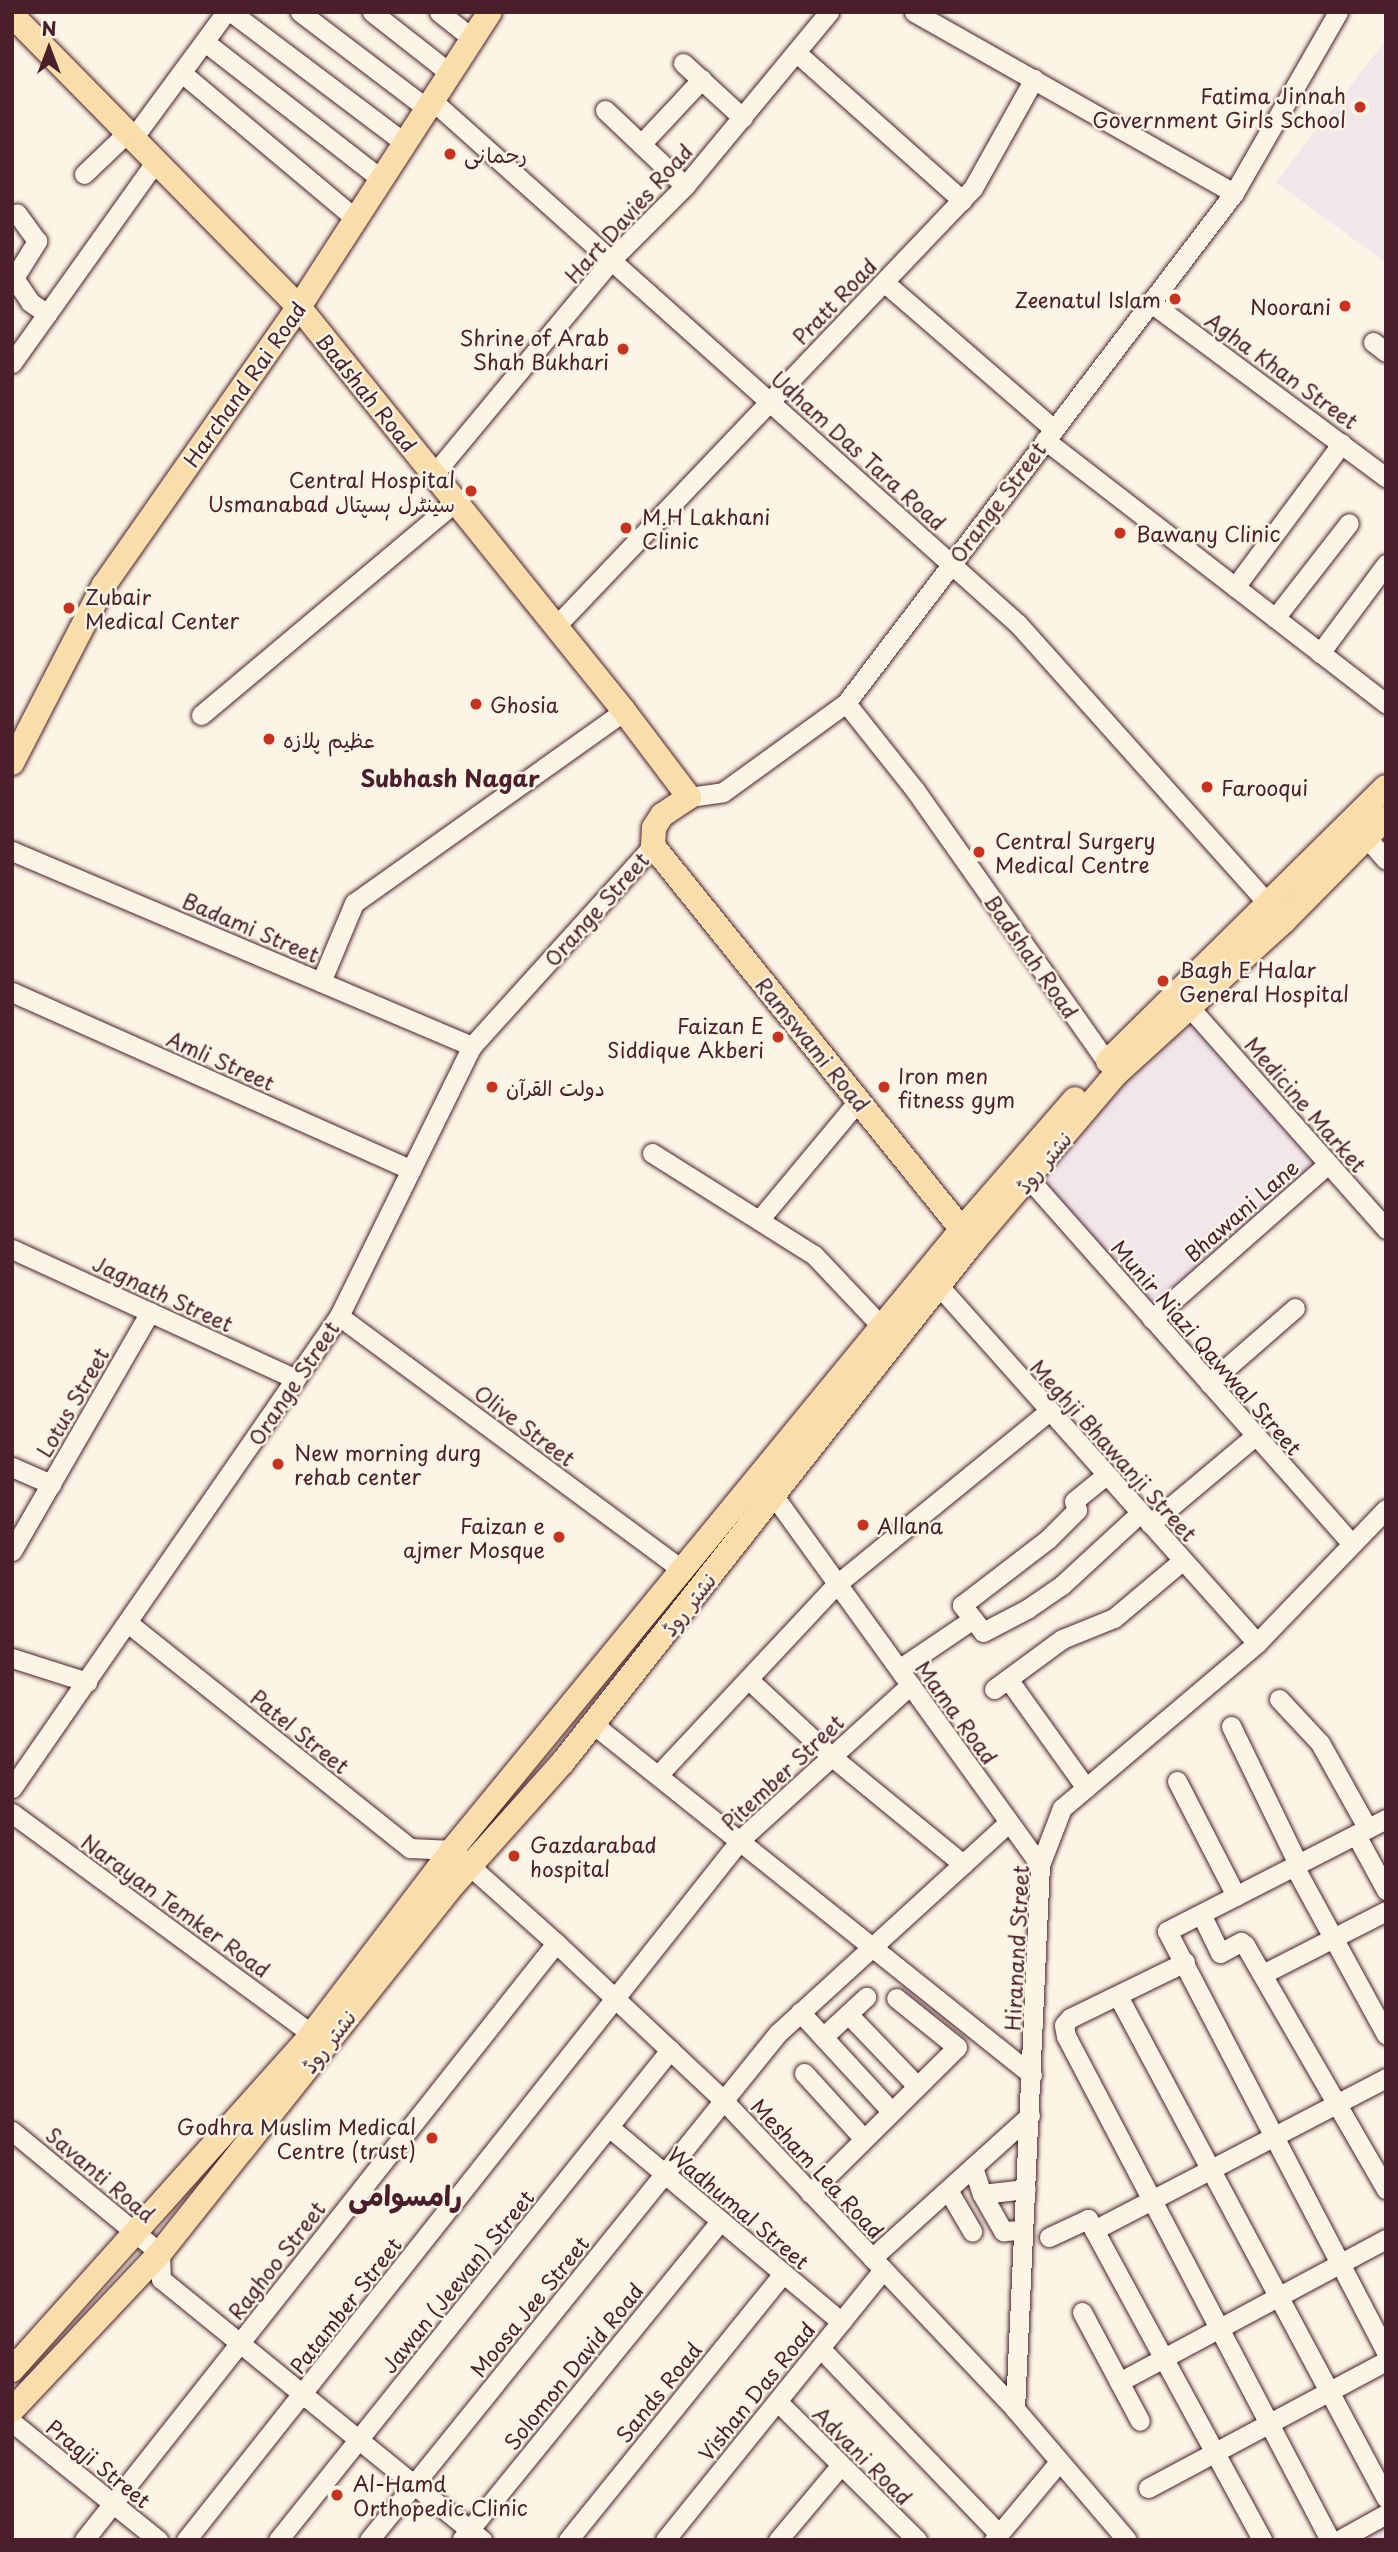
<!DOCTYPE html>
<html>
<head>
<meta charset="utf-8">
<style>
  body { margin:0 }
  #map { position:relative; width:1398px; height:2552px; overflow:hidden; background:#fcf5e5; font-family:"Playpen Sans","Playpen Sans Arabic",sans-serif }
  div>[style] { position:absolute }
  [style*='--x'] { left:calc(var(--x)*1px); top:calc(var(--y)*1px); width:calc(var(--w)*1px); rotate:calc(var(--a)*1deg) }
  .built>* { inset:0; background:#f1e6ea; transform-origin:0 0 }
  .roads { filter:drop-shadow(0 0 2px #4a1f2b) drop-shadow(0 0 2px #4a1f2b) }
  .minor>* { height:19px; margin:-9.5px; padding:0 9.5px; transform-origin:9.5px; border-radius:9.5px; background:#fcf5e5 }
  .major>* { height:24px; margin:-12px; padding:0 12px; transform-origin:12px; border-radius:12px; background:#f9deab }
  .dots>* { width:19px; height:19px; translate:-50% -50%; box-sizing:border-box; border:4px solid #fcf5e5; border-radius:50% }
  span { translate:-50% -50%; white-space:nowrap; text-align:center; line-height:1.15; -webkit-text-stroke:5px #fcf5e5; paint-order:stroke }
  .poi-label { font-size:21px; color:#4a1f2b }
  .right { translate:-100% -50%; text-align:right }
  .left { translate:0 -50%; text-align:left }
  .street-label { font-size:21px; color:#4a1f2b }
  .neighbourhood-label { font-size:23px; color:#4a1f2b; font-weight:700 }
  .district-label { font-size:28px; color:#4a1f2b; font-weight:700 }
  .frame { position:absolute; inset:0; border:14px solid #4a1f2b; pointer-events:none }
  .north { position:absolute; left:14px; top:14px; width:70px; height:70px; -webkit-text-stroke:5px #fcf5e5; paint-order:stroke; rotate:0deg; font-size:19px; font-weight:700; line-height:28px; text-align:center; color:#4a1f2b }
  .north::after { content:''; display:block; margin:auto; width:24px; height:32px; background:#4a1f2b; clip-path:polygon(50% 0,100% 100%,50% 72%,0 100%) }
</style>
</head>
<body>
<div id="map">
  <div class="built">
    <i style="clip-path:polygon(1386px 40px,1386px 263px,1276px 182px)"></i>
    <i style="left:1191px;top:1009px;width:207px;height:234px;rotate:49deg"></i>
    <i style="clip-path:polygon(1386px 2514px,1386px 2540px,1339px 2540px)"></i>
  </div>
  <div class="roads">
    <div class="minor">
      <i style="--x:231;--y:12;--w:219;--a:37"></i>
      <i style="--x:300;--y:12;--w:162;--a:37.2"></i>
      <i style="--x:372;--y:12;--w:100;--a:38.1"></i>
      <i style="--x:439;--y:12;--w:43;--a:38.5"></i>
      <i style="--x:914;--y:12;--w:368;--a:29.5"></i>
      <i style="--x:205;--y:42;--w:224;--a:37.9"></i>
      <i style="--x:798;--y:54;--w:220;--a:41.7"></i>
      <i style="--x:683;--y:63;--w:81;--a:42.5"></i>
      <i style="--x:182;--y:73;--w:227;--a:40"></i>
      <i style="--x:434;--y:102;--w:783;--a:41.79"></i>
      <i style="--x:1018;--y:624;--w:387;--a:48.2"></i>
      <i style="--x:605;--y:110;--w:110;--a:43.5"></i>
      <i style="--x:133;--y:138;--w:157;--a:-53.6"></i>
      <i style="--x:641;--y:144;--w:89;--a:-46.8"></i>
      <i style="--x:84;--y:174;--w:61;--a:-43.7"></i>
      <i style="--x:12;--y:275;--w:32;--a:56"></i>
      <i style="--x:30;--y:302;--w:21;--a:35"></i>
      <i style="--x:14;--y:278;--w:44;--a:-58.1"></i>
      <i style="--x:37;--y:241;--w:34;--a:-126"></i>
      <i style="--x:884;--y:282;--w:225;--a:40.9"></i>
      <i style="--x:1150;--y:302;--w:294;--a:36.6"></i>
      <i style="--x:1373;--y:342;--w:16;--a:38"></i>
      <i style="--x:12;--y:363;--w:248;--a:-54.5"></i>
      <i style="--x:1045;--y:440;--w:431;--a:37.7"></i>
      <i style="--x:433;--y:475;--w:282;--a:-50.3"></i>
      <i style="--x:613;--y:258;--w:102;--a:-45"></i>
      <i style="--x:685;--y:186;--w:226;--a:-50.4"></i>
      <i style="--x:1235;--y:587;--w:179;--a:-53.4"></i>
      <i style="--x:1275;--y:618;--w:120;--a:-52.1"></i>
      <i style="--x:555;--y:627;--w:606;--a:-46.4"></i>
      <i style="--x:973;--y:188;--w:125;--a:-60.8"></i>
      <i style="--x:1320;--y:653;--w:111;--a:-53.4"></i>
      <i style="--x:846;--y:703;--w:111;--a:51.6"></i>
      <i style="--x:915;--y:790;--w:347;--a:54.8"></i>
      <i style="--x:201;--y:715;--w:331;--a:-40"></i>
      <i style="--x:689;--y:797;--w:34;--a:-8"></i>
      <i style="--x:723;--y:792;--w:152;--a:-35.9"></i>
      <i style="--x:846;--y:703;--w:641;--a:-52.74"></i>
      <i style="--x:1234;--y:193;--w:209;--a:-60.1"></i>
      <i style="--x:1366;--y:837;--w:30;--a:49"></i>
      <i style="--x:12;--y:851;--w:500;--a:23"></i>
      <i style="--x:321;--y:982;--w:86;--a:-67.3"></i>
      <i style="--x:354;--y:903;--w:331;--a:-35.4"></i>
      <i style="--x:12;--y:992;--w:437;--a:24"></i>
      <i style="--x:1191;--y:1009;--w:294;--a:48.4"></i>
      <i style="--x:652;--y:1153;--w:191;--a:32.2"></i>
      <i style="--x:814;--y:1255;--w:100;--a:46.6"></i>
      <i style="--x:1030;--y:1180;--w:486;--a:48.5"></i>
      <i style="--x:759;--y:1220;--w:156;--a:-50.2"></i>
      <i style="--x:12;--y:1249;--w:312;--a:24.6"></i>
      <i style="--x:939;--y:1286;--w:478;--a:48.3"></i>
      <i style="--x:339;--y:1316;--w:428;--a:36.5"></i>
      <i style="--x:1152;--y:1319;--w:235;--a:-41.4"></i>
      <i style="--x:1209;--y:1383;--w:114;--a:-41.1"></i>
      <i style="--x:12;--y:1467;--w:43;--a:23.6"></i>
      <i style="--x:774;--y:1496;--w:455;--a:54.2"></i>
      <i style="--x:1150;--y:1524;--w:137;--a:-40"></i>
      <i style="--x:12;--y:1551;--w:276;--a:-60"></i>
      <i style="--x:973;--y:1619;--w:16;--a:52"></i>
      <i style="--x:983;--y:1632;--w:50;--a:-27.6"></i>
      <i style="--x:1027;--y:1609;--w:42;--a:-34.4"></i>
      <i style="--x:1062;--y:1585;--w:106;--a:-42.7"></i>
      <i style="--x:128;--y:1623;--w:361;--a:38.6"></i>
      <i style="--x:410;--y:1848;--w:42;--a:2.7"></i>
      <i style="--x:452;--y:1850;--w:140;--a:41.8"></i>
      <i style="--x:556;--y:1943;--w:229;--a:43.2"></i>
      <i style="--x:723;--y:2100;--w:425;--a:46.6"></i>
      <i style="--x:1015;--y:2409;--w:172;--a:49.5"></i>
      <i style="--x:12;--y:1658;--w:79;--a:17.7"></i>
      <i style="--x:899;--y:1669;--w:89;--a:-34"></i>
      <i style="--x:973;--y:1619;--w:18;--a:-128"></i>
      <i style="--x:962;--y:1605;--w:108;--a:-37.5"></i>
      <i style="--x:1048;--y:1539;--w:41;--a:-45"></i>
      <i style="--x:1077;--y:1510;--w:9;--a:-108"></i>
      <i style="--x:1074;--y:1501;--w:41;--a:-39.1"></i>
      <i style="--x:748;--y:1679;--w:113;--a:42.9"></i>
      <i style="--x:831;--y:1756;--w:171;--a:39.3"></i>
      <i style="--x:1008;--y:1679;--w:134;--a:54.4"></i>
      <i style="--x:994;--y:1689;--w:84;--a:-36.3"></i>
      <i style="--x:1062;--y:1639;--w:56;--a:-22"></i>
      <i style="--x:1114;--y:1618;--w:89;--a:-40"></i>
      <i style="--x:1279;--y:1699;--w:60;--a:47"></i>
      <i style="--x:1320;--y:1743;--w:98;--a:60.8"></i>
      <i style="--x:593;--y:1724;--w:562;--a:38.64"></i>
      <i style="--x:1231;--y:1726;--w:153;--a:64.1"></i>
      <i style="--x:658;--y:1775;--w:262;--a:-46.9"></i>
      <i style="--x:837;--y:1584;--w:274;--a:-39.2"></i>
      <i style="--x:1177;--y:1781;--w:129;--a:62.8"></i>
      <i style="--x:12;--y:1788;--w:574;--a:-55.29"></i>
      <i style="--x:339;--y:1316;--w:301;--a:-63.8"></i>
      <i style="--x:472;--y:1046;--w:270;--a:-47.9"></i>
      <i style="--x:12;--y:1813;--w:373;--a:36.4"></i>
      <i style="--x:1386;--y:1819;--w:246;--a:152.9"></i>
      <i style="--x:1167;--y:1931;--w:475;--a:62.5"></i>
      <i style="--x:1356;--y:1835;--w:63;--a:61.4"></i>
      <i style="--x:1294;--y:1866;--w:192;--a:61.4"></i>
      <i style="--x:1201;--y:1914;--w:43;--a:64"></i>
      <i style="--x:1220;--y:1953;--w:24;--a:-28"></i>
      <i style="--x:1241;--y:1942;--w:5;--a:37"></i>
      <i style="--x:1245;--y:1945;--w:282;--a:60"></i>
      <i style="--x:1185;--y:1962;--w:128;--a:154"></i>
      <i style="--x:1070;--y:2018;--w:9;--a:131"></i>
      <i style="--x:1064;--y:2025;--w:11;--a:80"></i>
      <i style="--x:1066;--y:2036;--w:569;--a:62.35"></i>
      <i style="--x:1263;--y:1974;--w:138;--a:-27.1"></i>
      <i style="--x:1118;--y:1996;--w:569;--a:61.9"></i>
      <i style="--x:800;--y:2012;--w:134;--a:47.4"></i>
      <i style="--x:848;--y:2014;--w:100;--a:46.2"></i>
      <i style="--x:823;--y:2037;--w:59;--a:-42.9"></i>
      <i style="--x:804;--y:2073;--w:89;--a:47.7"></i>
      <i style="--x:609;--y:2127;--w:303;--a:40"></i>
      <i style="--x:12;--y:2131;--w:192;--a:39.5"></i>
      <i style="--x:160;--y:2253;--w:26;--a:88"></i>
      <i style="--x:161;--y:2279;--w:414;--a:39.1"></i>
      <i style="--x:973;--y:2167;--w:28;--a:72"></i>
      <i style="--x:982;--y:2194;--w:44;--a:-6.5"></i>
      <i style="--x:948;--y:2190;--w:48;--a:59.7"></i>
      <i style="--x:810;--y:2193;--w:207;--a:-44.8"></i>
      <i style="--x:957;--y:2047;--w:78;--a:-141.2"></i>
      <i style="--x:982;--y:2194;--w:43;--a:60.4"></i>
      <i style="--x:1003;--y:2231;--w:20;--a:-3"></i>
      <i style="--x:1094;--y:2230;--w:353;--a:61.5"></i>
      <i style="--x:1049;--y:2237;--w:43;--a:-24.8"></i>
      <i style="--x:1088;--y:2219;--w:13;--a:61"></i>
      <i style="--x:1094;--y:2230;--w:329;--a:-27.5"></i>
      <i style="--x:872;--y:2258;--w:213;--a:-42.1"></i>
      <i style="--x:1082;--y:2312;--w:123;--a:62"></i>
      <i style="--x:820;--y:2348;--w:258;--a:46.1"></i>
      <i style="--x:1119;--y:2382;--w:303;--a:-28.2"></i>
      <i style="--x:778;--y:2402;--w:196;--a:44.8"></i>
      <i style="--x:1015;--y:2409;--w:545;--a:-87.37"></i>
      <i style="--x:1040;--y:1865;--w:61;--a:-68.9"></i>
      <i style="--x:1062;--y:1808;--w:255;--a:-40.2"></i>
      <i style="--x:1257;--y:1643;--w:186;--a:-46.1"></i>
      <i style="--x:12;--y:2422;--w:188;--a:38.9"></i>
      <i style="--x:1148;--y:2488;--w:270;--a:-28.1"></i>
      <i style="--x:462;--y:2539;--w:409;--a:-50.9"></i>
      <i style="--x:84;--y:2540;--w:761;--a:-51.67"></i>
      <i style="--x:186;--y:2540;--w:894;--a:-51.63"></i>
      <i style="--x:741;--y:1839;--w:229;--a:-42.3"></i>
      <i style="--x:278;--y:2540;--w:628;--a:-51.34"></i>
      <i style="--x:369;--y:2540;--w:651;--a:-51.11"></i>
      <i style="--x:778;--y:2033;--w:311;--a:-42.4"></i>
      <i style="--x:568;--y:2540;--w:342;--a:-51.1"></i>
      <i style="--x:665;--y:2540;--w:347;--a:-51.1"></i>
      <i style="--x:778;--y:2540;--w:98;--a:-50"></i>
      <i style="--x:994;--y:2540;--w:102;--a:-50.2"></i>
      <i style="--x:1339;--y:2540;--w:54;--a:-29"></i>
    </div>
    <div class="major">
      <i style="--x:12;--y:15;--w:409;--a:45.5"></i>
      <i style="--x:299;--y:307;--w:518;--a:51.18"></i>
      <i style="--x:624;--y:711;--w:108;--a:52.9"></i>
      <i style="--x:689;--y:797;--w:32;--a:146"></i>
      <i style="--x:662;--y:815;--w:15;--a:122"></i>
      <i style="--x:654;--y:828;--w:18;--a:93"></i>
      <i style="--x:653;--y:846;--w:509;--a:51.15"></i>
      <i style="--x:12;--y:763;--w:200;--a:-62.7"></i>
      <i style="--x:104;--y:585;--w:340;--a:-55"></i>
      <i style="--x:299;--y:307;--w:351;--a:-57.1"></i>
      <i style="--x:1108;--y:1061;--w:390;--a:-44.6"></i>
      <i style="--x:12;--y:2370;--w:450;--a:-48.2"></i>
      <i style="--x:312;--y:2034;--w:231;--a:-52.7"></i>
      <i style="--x:452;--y:1850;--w:804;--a:-50.61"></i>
      <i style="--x:962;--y:1229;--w:172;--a:-49"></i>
      <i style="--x:12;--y:2410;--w:216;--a:-46.7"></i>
      <i style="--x:160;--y:2253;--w:470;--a:-51.5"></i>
      <i style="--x:453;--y:1885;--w:165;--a:-48.2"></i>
      <i style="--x:563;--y:1762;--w:662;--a:-51.75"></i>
      <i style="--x:973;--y:1242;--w:221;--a:-49.6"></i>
      <i style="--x:1116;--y:1074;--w:227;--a:-42.3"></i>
      <i style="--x:1284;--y:921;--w:145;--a:-45.3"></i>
    </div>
  </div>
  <div class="dots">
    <i style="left:1360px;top:107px;background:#c8321e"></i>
    <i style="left:450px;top:154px;background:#c8321e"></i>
    <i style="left:1175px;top:299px;background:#c8321e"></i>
    <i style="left:1345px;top:306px;background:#c8321e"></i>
    <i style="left:623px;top:349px;background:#c8321e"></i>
    <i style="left:471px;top:491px;background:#c8321e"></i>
    <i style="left:626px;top:528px;background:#c8321e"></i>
    <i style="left:1120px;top:533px;background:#c8321e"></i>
    <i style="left:69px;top:608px;background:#c8321e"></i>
    <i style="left:476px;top:704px;background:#c8321e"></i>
    <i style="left:269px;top:739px;background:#c8321e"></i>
    <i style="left:1207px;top:787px;background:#c8321e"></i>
    <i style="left:979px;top:852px;background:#c8321e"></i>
    <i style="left:1163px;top:981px;background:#c8321e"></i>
    <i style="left:778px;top:1037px;background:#c8321e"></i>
    <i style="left:492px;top:1087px;background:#c8321e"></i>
    <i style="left:884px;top:1087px;background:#c8321e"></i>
    <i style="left:278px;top:1464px;background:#c8321e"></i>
    <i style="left:863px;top:1525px;background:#c8321e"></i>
    <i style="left:559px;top:1537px;background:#c8321e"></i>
    <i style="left:514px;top:1856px;background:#c8321e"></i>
    <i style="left:432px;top:2138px;background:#c8321e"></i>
    <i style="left:337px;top:2495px;background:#c8321e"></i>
  </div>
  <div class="poi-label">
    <span class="right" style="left:1346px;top:107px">Fatima Jinnah<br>Government Girls School</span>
    <span class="left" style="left:464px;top:154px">رحمانی</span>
    <span class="right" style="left:1161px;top:299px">Zeenatul Islam</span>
    <span class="right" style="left:1331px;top:306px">Noorani</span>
    <span class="right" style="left:609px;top:349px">Shrine of Arab<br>Shah Bukhari</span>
    <span class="right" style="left:455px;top:491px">Central Hospital<br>Usmanabad سینٹرل ہسپتال</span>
    <span class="left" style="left:642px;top:528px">M.H Lakhani<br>Clinic</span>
    <span class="left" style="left:1136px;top:533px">Bawany Clinic</span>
    <span class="left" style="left:85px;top:608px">Zubair<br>Medical Center</span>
    <span class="left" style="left:490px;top:704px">Ghosia</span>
    <span class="left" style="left:283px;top:739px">عظیم پلازہ</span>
    <span class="left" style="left:1221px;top:787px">Farooqui</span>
    <span class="left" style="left:995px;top:852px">Central Surgery<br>Medical Centre</span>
    <span class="left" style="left:1179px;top:981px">Bagh E Halar<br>General Hospital</span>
    <span class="right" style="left:764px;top:1037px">Faizan E<br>Siddique Akberi</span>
    <span class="left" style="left:898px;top:1087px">Iron men<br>fitness gym</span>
    <span class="left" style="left:506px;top:1087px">دولت القرآن</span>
    <span class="left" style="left:294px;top:1464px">New morning durg<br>rehab center</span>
    <span class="right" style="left:545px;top:1537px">Faizan e<br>ajmer Mosque</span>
    <span class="left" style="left:877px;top:1525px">Allana</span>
    <span class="left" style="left:530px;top:1856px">Gazdarabad<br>hospital</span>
    <span class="right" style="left:416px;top:2138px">Godhra Muslim Medical<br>Centre (trust)</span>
    <span class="left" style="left:353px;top:2495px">Al-Hamd<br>Orthopedic Clinic</span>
  </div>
  <div class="street-label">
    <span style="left:628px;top:213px;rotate:-48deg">Hart Davies Road</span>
    <span style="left:834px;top:301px;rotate:-46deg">Pratt Road</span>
    <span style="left:1282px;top:370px;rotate:36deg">Agha Khan Street</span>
    <span style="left:244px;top:384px;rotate:-55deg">Harchand Rai Road</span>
    <span style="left:367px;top:392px;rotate:51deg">Badshah Road</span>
    <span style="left:859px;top:450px;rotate:42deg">Udham Das Tara Road</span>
    <span style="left:997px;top:502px;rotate:-53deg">Orange Street</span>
    <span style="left:596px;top:909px;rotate:-48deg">Orange Street</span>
    <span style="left:251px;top:927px;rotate:23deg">Badami Street</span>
    <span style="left:1032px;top:956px;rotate:55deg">Badshah Road</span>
    <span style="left:813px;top:1044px;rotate:51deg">Ramswami Road</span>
    <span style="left:221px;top:1060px;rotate:24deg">Amli Street</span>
    <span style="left:1306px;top:1104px;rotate:49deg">Medicine Market</span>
    <span style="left:1043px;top:1162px;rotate:-50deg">نشتر روڈ</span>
    <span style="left:1241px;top:1210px;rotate:-41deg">Bhawani Lane</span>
    <span style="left:163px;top:1293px;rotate:25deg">Jagnath Street</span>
    <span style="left:1207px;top:1347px;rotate:49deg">Munir Niazi Qawwal Street</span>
    <span style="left:293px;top:1383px;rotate:-56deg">Orange Street</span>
    <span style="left:72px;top:1402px;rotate:-60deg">Lotus Street</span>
    <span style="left:525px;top:1425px;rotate:37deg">Olive Street</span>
    <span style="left:1114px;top:1450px;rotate:48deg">Meghji Bhawanji Street</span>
    <span style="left:688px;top:1604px;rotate:-52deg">نشتر روڈ</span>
    <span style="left:957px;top:1712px;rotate:54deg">Mama Road</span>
    <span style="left:300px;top:1731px;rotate:39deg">Patel Street</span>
    <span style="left:782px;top:1772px;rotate:-43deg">Pitember Street</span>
    <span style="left:176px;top:1905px;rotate:36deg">Narayan Temker Road</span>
    <span style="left:1016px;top:1948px;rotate:-87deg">Hiranand Street</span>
    <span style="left:328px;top:2041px;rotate:-52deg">نشتر روڈ</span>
    <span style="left:818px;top:2168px;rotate:47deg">Mesham Lea Road</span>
    <span style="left:101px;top:2174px;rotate:40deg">Savanti Road</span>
    <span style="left:739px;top:2207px;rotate:40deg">Wadhumal Street</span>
    <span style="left:276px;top:2260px;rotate:-52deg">Raghoo Street</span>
    <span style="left:457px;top:2281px;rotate:-51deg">Jawan (Jeevan) Street</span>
    <span style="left:345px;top:2305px;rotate:-52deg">Patamber Street</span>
    <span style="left:529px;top:2306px;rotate:-51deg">Moosa Jee Street</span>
    <span style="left:573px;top:2366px;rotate:-51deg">Solomon David Road</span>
    <span style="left:756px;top:2391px;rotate:-51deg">Vishan Das Road</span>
    <span style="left:658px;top:2392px;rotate:-51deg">Sands Road</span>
    <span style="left:863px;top:2455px;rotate:45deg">Advani Road</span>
    <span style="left:99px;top:2463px;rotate:39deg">Pragji Street</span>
  </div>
  <div class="neighbourhood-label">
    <span style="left:450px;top:778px">Subhash Nagar</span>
  </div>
  <div class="district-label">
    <span style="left:405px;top:2195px">رامسوامی</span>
  </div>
  <div class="frame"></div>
  <div class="north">N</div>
</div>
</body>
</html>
